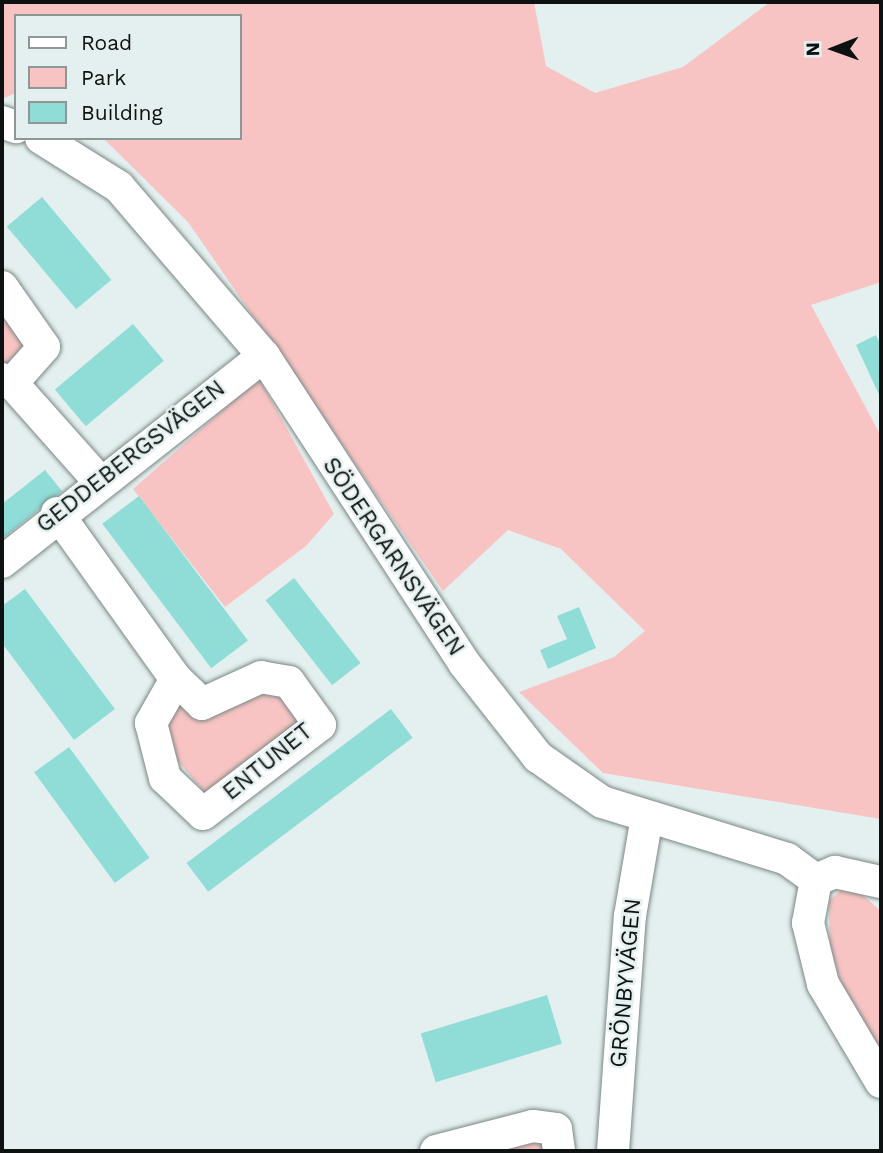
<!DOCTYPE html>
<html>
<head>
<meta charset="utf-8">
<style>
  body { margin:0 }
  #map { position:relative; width:883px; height:1153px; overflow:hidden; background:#e4f0ef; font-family:"Work Sans",sans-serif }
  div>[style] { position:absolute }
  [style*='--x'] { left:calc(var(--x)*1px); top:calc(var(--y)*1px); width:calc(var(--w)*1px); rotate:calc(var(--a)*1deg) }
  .green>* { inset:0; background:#f8c4c3 }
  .building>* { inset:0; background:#90ddd7; transform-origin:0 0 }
  .roads { filter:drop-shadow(0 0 2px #7b8785) drop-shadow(0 0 2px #7b8785) }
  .minor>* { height:32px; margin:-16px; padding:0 16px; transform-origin:16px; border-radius:16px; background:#fff }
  span { translate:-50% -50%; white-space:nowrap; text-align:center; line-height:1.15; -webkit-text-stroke:5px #e4f0ef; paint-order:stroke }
  .street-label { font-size:23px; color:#0d1111 }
  .frame { position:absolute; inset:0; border:4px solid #0d1111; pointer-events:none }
  .legend { position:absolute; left:14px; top:14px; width:228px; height:126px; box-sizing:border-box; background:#e4f0ef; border:2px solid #8e9796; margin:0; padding:9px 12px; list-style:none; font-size:21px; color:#0d1111 }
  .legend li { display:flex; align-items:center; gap:14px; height:35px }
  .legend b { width:35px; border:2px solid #8e9796 }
  .north { position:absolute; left:799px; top:14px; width:70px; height:70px; -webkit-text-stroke:5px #e4f0ef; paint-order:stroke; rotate:269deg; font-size:19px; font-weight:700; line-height:28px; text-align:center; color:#0d1111 }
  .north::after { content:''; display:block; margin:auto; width:24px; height:32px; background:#0d1111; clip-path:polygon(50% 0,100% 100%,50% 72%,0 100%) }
</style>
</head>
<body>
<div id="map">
  <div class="green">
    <i style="clip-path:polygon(2px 2px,534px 2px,546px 66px,595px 93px,683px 67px,770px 2px,881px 2px,881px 282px,811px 305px,881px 436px,881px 819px,603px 773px,519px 692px,614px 657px,645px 631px,561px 549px,508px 530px,443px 591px,188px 222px,103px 138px,240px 138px,240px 16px,16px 16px,16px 93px,2px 99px)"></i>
    <i style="clip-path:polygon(2px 297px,30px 333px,21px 361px,2px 366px)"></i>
    <i style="clip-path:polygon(259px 378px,334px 514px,306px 546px,225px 607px,133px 489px)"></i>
    <i style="clip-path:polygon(271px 686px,299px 718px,294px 729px,221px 788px,204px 792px,168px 749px,163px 715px,172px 701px)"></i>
    <i style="clip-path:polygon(841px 890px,858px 891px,881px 911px,881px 1049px,876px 1052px,846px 998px,830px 947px,829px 901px)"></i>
    <i style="clip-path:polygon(535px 1134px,553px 1151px,480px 1151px)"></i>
  </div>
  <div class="building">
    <i style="left:42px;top:197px;width:108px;height:46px;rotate:50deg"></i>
    <i style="left:133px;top:324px;width:48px;height:102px;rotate:50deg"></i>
    <i style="clip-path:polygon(876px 335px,881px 346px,881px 399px,856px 345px)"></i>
    <i style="clip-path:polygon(45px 470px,62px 491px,2px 539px,2px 504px)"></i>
    <i style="left:139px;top:496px;width:181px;height:46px;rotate:53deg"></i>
    <i style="left:294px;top:578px;width:108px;height:36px;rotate:52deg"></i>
    <i style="clip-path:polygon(25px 589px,115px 709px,74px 740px,2px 643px,2px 606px)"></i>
    <i style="clip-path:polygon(579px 607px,596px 648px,548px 669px,540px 650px,567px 639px,557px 616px)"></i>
    <i style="left:391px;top:709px;width:36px;height:256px;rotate:53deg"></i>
    <i style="left:69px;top:747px;width:137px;height:43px;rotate:54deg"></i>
    <i style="left:547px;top:995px;width:51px;height:132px;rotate:73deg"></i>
  </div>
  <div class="roads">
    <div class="minor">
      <i style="--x:2;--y:122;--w:15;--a:20"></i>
      <i style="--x:41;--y:138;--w:92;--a:32.1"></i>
      <i style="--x:119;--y:187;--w:223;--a:49.4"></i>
      <i style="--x:264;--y:356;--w:366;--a:56.9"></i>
      <i style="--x:464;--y:663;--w:120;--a:51.8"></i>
      <i style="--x:538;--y:757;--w:78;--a:35.1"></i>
      <i style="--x:602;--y:802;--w:194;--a:17.1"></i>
      <i style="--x:787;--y:859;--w:36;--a:36"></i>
      <i style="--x:2;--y:287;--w:73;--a:55"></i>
      <i style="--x:44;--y:347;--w:48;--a:131.6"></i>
      <i style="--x:2;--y:379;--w:11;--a:22"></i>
      <i style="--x:12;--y:383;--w:132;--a:48.4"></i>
      <i style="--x:57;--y:513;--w:204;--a:54.4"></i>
      <i style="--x:176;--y:679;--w:51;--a:119.6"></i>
      <i style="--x:151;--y:723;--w:57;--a:75.7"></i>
      <i style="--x:165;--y:778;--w:52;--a:43.5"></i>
      <i style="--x:203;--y:814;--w:147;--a:-37.3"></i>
      <i style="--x:320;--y:725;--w:53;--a:-125.8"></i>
      <i style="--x:289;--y:682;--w:28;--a:-170"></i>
      <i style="--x:261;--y:677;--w:65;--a:155.4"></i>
      <i style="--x:202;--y:704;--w:36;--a:-136"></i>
      <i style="--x:2;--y:562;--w:333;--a:-38.2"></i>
      <i style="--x:816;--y:880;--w:44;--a:100.5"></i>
      <i style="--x:808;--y:923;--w:63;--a:76.2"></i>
      <i style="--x:823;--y:984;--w:114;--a:59.4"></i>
      <i style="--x:816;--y:880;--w:21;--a:-23"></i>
      <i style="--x:835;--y:872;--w:47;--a:12.3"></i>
      <i style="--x:436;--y:1151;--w:100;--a:-14.5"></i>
      <i style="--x:533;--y:1126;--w:23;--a:7"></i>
      <i style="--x:556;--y:1129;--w:22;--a:82"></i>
      <i style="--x:613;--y:1151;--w:236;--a:-85.9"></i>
      <i style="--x:630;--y:916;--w:100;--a:-80.3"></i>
    </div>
  </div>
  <div class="street-label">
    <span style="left:131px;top:457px;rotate:-38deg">GEDDEBERGSVÄGEN</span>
    <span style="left:393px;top:557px;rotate:56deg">SÖDERGARNSVÄGEN</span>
    <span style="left:268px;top:762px;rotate:-39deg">ENTUNET</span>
    <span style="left:626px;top:983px;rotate:-85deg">GRÖNBYVÄGEN</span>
  </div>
  <div class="frame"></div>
  <ul class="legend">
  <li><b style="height:9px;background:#fff"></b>Road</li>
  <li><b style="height:19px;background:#f8c4c3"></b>Park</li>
  <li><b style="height:19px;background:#90ddd7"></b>Building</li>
  </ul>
  <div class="north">N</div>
</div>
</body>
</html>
